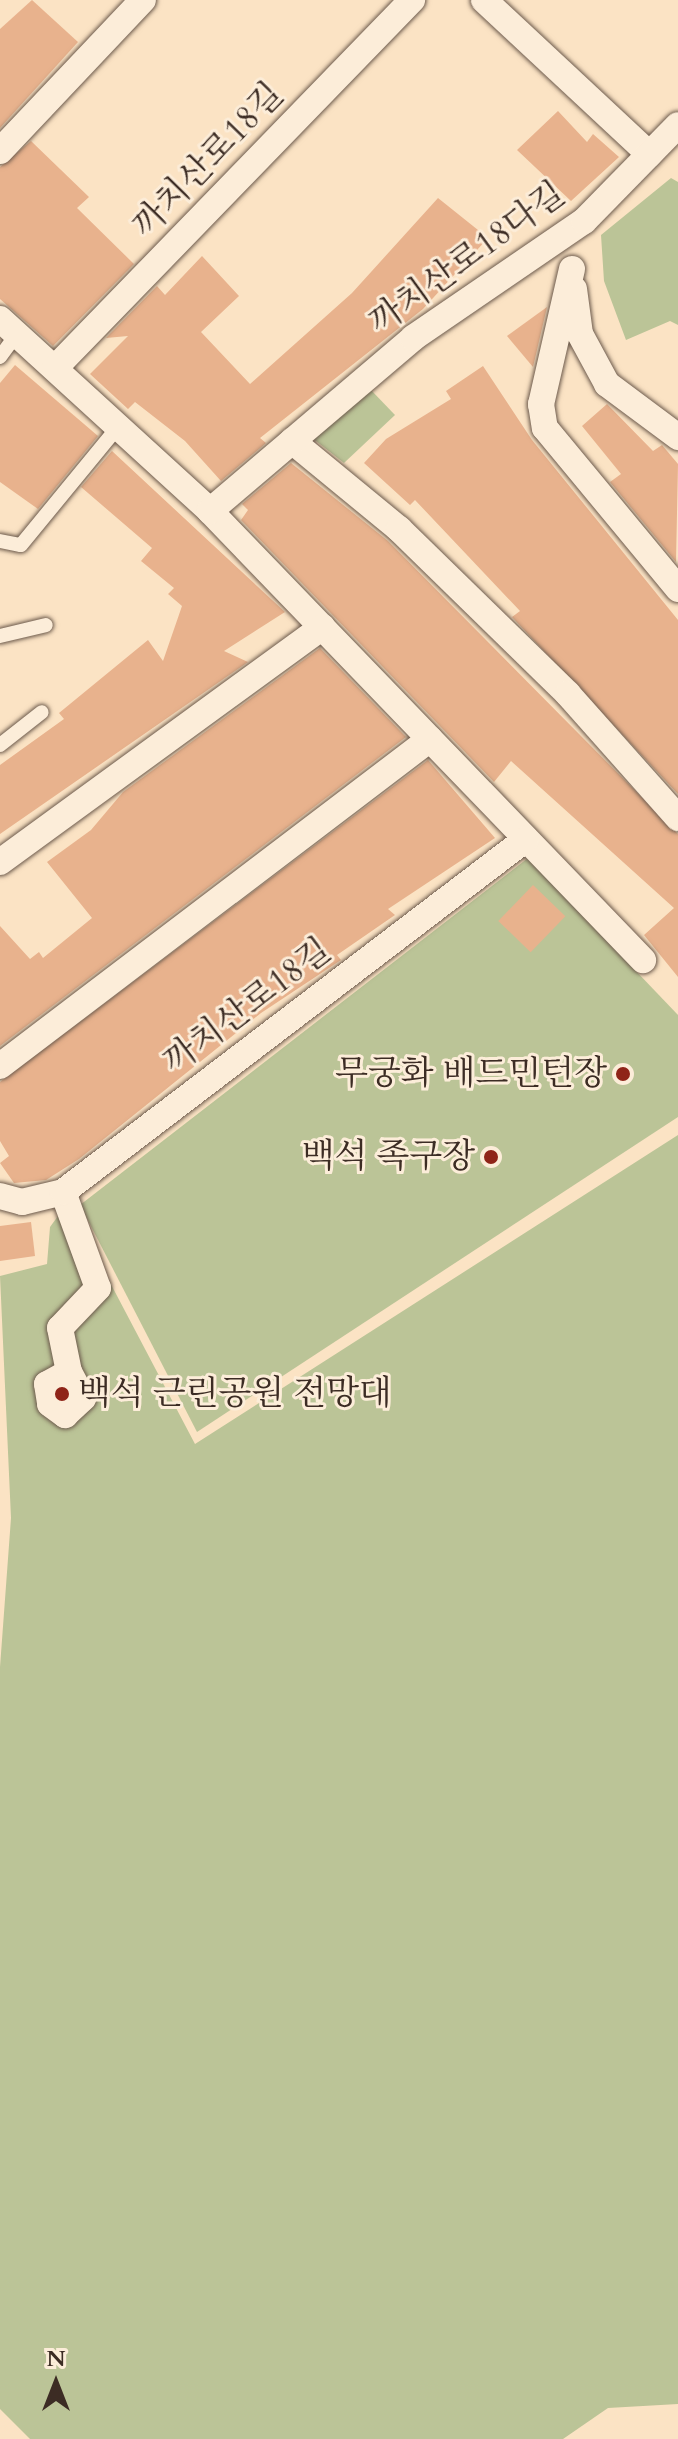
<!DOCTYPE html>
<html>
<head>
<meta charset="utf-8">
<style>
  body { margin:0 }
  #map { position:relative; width:678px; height:2439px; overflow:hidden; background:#fbe3c4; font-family:Cardo,"Noto Serif KR",serif }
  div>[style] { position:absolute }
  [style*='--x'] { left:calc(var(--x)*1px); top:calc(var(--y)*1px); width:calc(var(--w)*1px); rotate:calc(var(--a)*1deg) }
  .green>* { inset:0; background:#bbc497 }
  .building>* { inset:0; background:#e8b28d; transform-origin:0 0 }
  .roads { filter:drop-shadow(0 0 2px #6c5a4c) drop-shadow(0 0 2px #6c5a4c) }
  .service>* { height:14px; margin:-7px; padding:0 7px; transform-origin:7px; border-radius:7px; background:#fcedd9 }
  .minor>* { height:26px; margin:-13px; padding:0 13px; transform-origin:13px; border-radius:13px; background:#fcedd9 }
  .dots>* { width:22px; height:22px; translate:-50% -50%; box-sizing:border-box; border:4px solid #fcedd9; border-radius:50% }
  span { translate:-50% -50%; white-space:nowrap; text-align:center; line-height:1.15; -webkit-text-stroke:6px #fcedd9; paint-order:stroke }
  .street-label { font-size:34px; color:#3c2c24 }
  .poi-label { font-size:34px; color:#3c2c24 }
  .right { translate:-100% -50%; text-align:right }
  .left { translate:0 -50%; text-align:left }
  .north { position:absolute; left:16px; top:2343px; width:80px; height:80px; -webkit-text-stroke:6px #fcedd9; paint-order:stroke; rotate:0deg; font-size:22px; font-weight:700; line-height:32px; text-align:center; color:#3c2c24 }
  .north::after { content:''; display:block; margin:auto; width:28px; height:36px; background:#3c2c24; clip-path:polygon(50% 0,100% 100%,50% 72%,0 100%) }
</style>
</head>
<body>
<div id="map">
  <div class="green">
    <i style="clip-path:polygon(671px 178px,678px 182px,678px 325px,670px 321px,626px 340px,604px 281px,601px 235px)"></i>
    <i style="clip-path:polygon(370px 389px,395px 415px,344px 463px,311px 437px)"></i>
    <i style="clip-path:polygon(528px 858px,678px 1015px,678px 1117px,197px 1432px,80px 1205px)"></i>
    <i style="clip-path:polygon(678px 1135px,678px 2404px,608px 2408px,563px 2439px,30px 2439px,0 2409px,0 1667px,11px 1518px,0 1276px,47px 1264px,50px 1227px,58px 1216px,75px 1216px,195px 1444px)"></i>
  </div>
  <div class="building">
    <i style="clip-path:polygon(32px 0,78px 42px,0 128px,0 29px)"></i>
    <i style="clip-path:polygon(558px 111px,587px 142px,593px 134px,619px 157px,571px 201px,517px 150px)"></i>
    <i style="clip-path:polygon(31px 141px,89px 197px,77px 208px,134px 264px,53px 346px,0 299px,0 167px)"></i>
    <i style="clip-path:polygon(438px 198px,488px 238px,423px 309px,260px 438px,266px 443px,221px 481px,185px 441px,135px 402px,128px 409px,90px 374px,128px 336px,106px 338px,157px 286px,165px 295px,202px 256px,239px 296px,201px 332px,250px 384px,352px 293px)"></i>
    <i style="clip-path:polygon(547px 307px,533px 367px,507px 336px)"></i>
    <i style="clip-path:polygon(15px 365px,98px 436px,38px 509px,0 482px,0 383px)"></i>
    <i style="clip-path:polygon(483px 366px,532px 440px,678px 620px,678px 794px,512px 617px,520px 611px,415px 500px,410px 505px,364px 463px,386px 439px,451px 399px,446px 391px)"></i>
    <i style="clip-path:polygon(607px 404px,653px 451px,662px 445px,678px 464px,676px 562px,610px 482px,621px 474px,582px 426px)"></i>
    <i style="clip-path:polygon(112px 451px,285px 612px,224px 651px,248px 662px,0 834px,0 765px,64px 719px,59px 713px,148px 640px,163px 661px,182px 606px,168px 594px,174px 588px,141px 561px,152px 548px,81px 487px)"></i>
    <i style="clip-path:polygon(291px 463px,388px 541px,678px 834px,678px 977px,644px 935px,674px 908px,511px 761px,494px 782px,241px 520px,248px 510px,242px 504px)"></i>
    <i style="clip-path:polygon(320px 648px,406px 737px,0 1046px,0 926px,30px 959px,39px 952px,43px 958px,92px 918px,47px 862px,91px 830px,123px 792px)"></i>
    <i style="clip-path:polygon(428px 760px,495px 838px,388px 909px,395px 915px,337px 955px,341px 960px,261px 1013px,79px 1159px,46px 1180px,14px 1183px,0 1163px,9px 1156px,0 1141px,0 1082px)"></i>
    <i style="left:533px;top:885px;width:45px;height:50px;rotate:44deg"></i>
    <i style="clip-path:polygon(31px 1222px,35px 1256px,0 1261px,0 1226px)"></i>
  </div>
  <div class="roads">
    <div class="service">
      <i style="--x:0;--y:357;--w:29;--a:-54"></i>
      <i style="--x:0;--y:541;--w:21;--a:11"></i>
      <i style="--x:21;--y:545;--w:153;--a:-50.6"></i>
      <i style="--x:0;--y:636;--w:47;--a:-13.4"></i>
      <i style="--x:0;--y:745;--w:53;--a:-38.2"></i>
    </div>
    <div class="minor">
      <i style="--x:484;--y:0;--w:226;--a:43"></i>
      <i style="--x:0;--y:151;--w:208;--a:-46.6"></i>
      <i style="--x:572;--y:269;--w:139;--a:102.9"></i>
      <i style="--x:541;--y:404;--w:24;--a:81"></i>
      <i style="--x:545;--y:428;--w:209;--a:50.4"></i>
      <i style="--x:574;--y:289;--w:45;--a:82.4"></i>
      <i style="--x:580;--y:334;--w:57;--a:61.6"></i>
      <i style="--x:607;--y:384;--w:89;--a:36.7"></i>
      <i style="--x:0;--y:319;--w:285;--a:42.4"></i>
      <i style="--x:210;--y:511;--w:624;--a:46.04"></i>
      <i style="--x:55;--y:368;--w:513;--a:-45.87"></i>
      <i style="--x:292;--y:441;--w:139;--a:39.4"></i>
      <i style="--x:399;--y:529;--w:236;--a:44.3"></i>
      <i style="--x:568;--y:694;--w:166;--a:48.4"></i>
      <i style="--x:210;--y:511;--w:267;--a:-40.4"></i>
      <i style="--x:413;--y:338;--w:207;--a:-34.4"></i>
      <i style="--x:584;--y:221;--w:134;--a:-45.6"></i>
      <i style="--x:0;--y:862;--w:399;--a:-36.1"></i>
      <i style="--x:0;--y:1066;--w:540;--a:-37.25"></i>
      <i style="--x:63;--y:1192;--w:102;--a:70"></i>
      <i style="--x:98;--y:1288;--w:55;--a:133.5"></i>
      <i style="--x:60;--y:1328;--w:45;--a:78.4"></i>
      <i style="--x:69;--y:1372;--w:25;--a:151"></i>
      <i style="--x:47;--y:1384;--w:20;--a:81"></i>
      <i style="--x:50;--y:1404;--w:19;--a:36"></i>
      <i style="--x:65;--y:1415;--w:25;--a:-43"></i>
      <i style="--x:83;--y:1398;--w:30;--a:-118"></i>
      <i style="--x:0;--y:1196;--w:23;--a:15"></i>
      <i style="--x:22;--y:1202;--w:42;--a:-13.7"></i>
      <i style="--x:63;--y:1192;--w:582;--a:-37.32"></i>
    </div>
  </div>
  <div class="dots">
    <i style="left:623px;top:1074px;background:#8f2418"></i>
    <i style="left:491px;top:1157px;background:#8f2418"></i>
    <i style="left:62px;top:1394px;background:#8f2418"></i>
  </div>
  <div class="street-label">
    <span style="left:208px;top:160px;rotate:-46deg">까치산로18길</span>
    <span style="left:467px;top:258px;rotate:-36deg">까치산로18다길</span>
    <span style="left:247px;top:1006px;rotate:-37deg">까치산로18길</span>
  </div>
  <div class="poi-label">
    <span class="right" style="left:607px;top:1074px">무궁화 배드민턴장</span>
    <span class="right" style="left:475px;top:1157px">백석 족구장</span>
    <span class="left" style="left:78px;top:1394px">백석 근린공원 전망대</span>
  </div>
  <div class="north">N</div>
</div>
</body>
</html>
